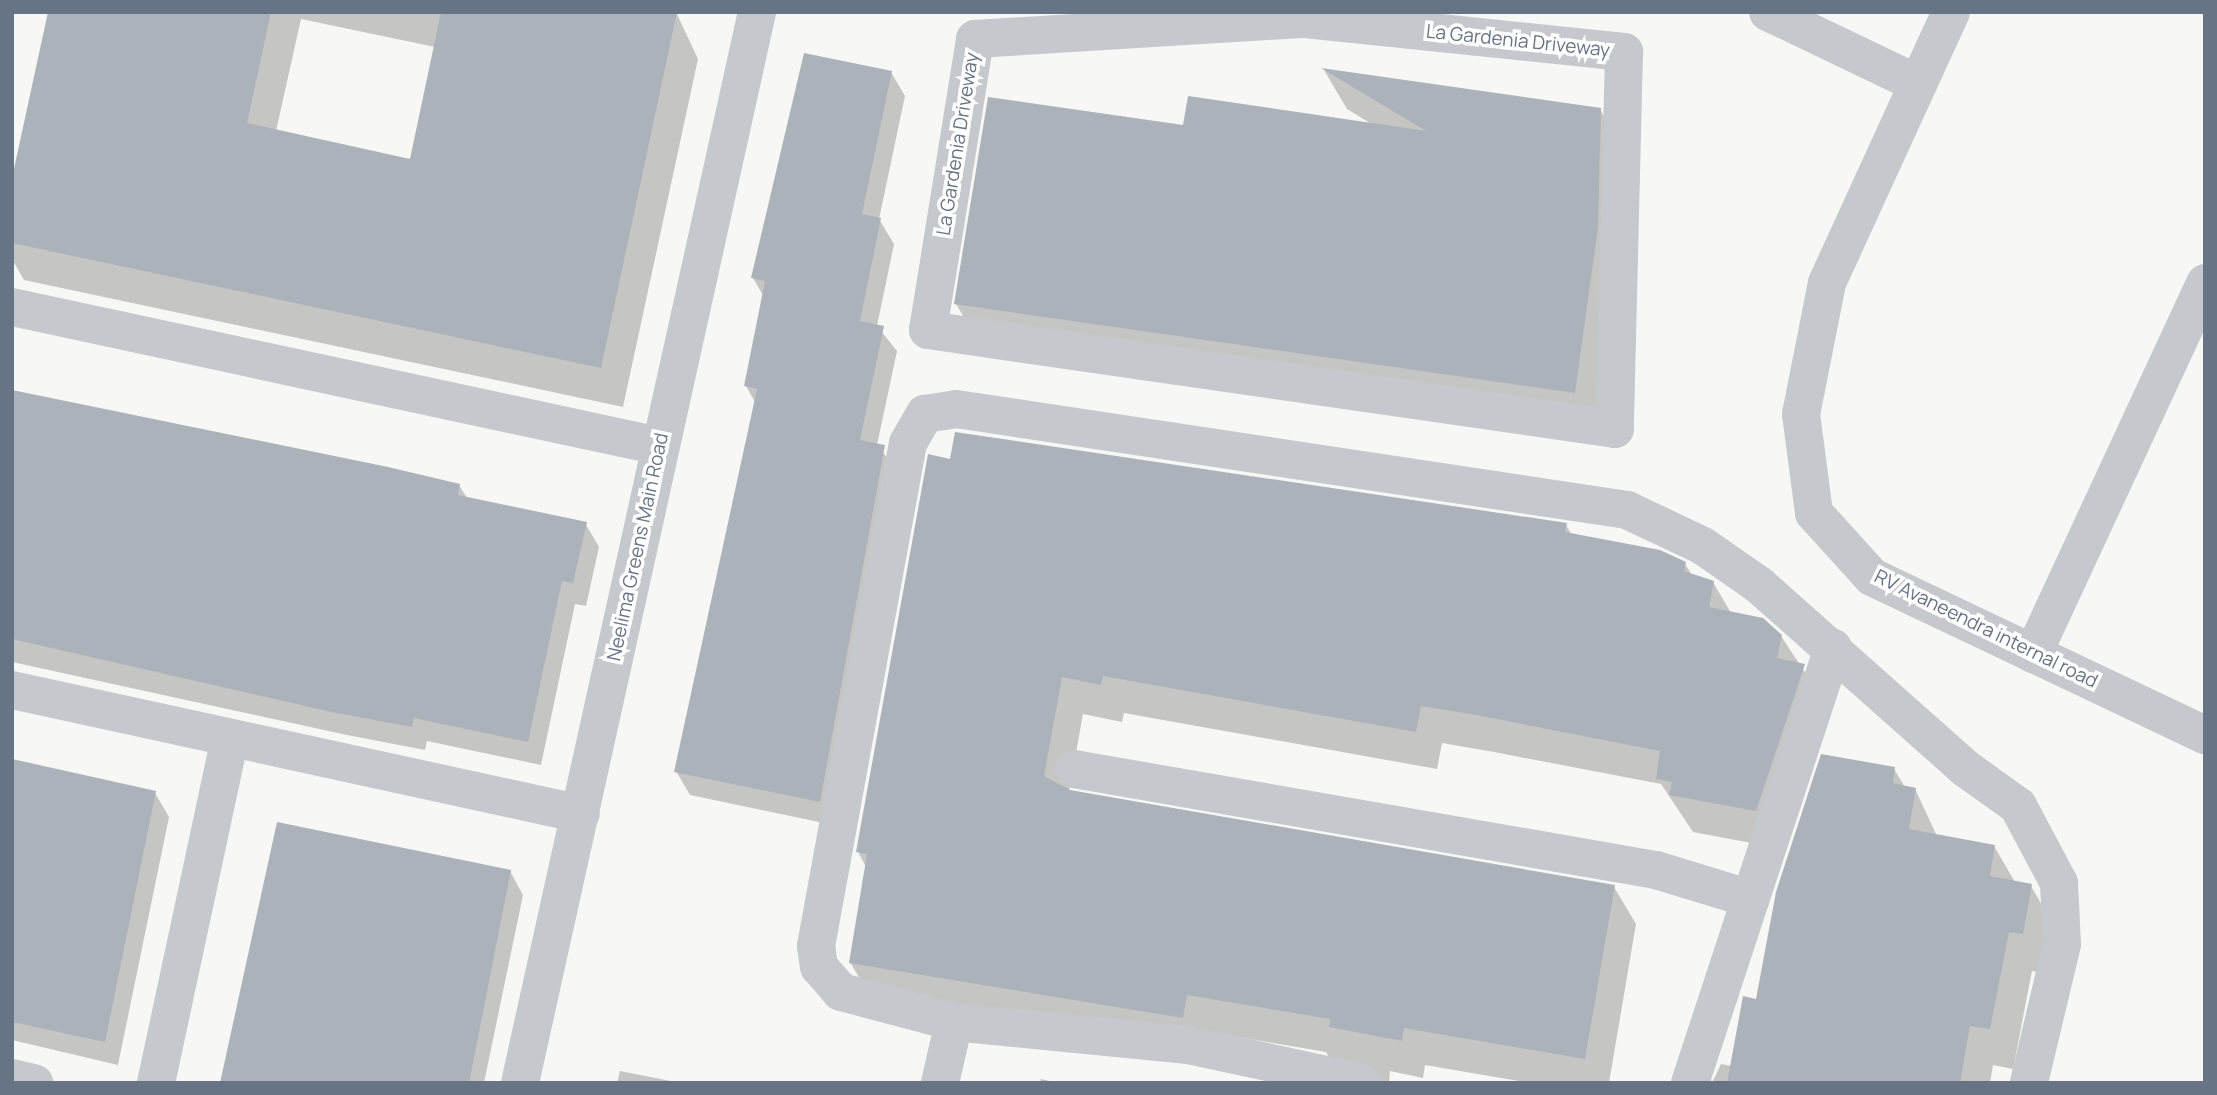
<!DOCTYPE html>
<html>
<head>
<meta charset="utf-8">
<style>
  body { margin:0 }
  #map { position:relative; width:2217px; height:1095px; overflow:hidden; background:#f7f7f5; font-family:Manrope,sans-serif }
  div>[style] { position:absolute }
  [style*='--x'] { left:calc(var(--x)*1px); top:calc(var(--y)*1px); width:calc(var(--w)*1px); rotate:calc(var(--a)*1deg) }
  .shadow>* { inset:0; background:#0003 }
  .building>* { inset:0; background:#acb2b9 }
  .minor>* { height:38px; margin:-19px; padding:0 19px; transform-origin:19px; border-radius:19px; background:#c5c8cc }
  span { translate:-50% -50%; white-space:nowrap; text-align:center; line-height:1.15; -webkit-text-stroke:7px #fff; paint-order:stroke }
  .street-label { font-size:19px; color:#677485 }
  .frame { position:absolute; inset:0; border:14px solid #677485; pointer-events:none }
</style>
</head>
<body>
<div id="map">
  <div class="shadow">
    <i style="clip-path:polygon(evenodd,50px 12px,676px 12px,698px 59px,623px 407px,24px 280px,12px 259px,12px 186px,50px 12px,301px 19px,435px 47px,411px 161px,276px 131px,301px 19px)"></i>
    <i style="clip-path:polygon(1324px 70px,1600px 109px,1623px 150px,1597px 432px,980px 344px,956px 304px,1185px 127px,1373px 125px,1347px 109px)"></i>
    <i style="clip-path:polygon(891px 72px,905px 96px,879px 219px,894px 244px,877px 326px,897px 351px,877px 445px,898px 471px,833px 825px,690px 795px,676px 771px,756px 404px,746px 386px,764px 297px,753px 278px)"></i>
    <i style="clip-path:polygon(12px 393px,459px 485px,467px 498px,585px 523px,599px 547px,586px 606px,575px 604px,541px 765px,427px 741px,425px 750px,347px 735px,12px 662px)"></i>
    <i style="clip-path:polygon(951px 461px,1566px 525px,1572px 535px,1685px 564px,1692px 575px,1713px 582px,1731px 613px,1781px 636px,1825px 703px,1778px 848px,1693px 832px,1661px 784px,1494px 752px,1442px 743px,1437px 769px,1124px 713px,1122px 722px,1083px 714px,1069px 792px,1614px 887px,1636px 924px,1609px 1083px,1530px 1083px,1425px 1065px,1423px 1078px,1390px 1071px,1389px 1083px,1344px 1083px,1326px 1052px,1208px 1032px,872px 1000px,850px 962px,866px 867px,858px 852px)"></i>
    <i style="clip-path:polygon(12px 761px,155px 793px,169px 817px,118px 1065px,12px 1040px)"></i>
    <i style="clip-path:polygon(1894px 769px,1905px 787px,1915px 789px,1937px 836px,1994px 846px,2015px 882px,2031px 886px,2054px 926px,2045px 974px,2032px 971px,2013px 1069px,1993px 1065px,1990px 1083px,1712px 1083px,1721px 1064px,1732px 1066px,1758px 1001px)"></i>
    <i style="clip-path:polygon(510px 871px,523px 895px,484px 1083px,221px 1083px)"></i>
    <i style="clip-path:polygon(620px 1071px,681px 1083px,617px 1083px)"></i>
    <i style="clip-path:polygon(1041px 1079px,1058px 1083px,1040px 1083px)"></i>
  </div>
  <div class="building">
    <i style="clip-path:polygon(48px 12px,271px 12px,247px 123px,410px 159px,441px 12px,677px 12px,601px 368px,12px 243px,12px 178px)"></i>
    <i style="clip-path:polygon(804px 53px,892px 71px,862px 214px,881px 218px,860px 321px,884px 326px,860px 440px,885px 445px,820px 802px,674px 772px,757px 389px,744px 386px,765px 281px,751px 278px)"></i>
    <i style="clip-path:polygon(1321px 68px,1601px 108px,1598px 227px,1575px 393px,954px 304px,988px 97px,1183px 125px,1188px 96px,1426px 131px)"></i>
    <i style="clip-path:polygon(12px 390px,388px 467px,460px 484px,458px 495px,587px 522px,573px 583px,562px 581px,528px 742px,414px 718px,412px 727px,332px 712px,12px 639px)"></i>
    <i style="clip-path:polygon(955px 432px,1567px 523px,1565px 532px,1660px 550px,1686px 562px,1684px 571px,1714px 581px,1709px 607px,1763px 618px,1782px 635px,1777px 658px,1805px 664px,1756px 811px,1669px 795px,1672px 782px,1656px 779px,1660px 751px,1471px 714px,1421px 706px,1416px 732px,1103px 676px,1101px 685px,1062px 677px,1044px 776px,1070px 790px,1615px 885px,1585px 1059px,1404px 1028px,1402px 1041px,1329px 1027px,1330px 1019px,1187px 995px,1183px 1018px,849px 963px,867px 854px,856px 852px,928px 454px,950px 459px)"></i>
    <i style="clip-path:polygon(1821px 754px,1895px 767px,1893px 783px,1916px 788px,1909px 829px,1995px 845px,1990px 876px,2032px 884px,2023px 934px,2009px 932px,1990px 1029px,1970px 1026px,1960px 1083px,1727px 1083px,1743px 996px,1756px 999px,1776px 892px)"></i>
    <i style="clip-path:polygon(12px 759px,156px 791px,105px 1042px,12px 1022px)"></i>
    <i style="clip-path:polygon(277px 822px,511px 870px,469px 1083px,220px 1083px)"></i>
  </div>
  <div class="minor">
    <i style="--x:1768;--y:12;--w:164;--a:25.6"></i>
    <i style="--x:1951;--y:12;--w:298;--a:114.6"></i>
    <i style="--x:1827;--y:283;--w:134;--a:101.2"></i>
    <i style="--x:1801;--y:414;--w:100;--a:82.5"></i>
    <i style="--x:1814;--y:513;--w:86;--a:47.8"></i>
    <i style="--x:1872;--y:577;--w:369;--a:25.4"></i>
    <i style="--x:1305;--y:19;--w:321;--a:5.9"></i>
    <i style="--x:1624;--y:52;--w:377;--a:91.4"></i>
    <i style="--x:1615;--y:429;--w:694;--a:-171.8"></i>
    <i style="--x:928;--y:330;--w:295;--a:-80.8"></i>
    <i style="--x:975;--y:39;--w:331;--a:-3.5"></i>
    <i style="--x:12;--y:307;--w:662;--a:12.12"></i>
    <i style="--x:2033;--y:654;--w:409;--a:-65.1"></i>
    <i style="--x:12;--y:690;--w:582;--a:12.29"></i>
    <i style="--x:1074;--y:769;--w:591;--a:9.85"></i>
    <i style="--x:1656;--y:870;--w:99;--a:17"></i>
    <i style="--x:12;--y:1078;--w:23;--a:13"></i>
    <i style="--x:156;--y:1083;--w:353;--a:-77.9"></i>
    <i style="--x:520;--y:1083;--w:1097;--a:-77.52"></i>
    <i style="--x:940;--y:1083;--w:63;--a:-77.1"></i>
    <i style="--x:1363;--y:1083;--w:179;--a:-167.7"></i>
    <i style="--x:1188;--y:1045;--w:235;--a:-174.4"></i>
    <i style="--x:954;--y:1022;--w:117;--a:-165.1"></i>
    <i style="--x:841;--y:992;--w:33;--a:-131"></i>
    <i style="--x:819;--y:967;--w:21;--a:-98"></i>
    <i style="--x:816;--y:946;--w:511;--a:-79.64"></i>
    <i style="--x:908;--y:443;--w:34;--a:-60"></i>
    <i style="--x:925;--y:414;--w:31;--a:-9"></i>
    <i style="--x:956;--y:409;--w:679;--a:8.56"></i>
    <i style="--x:1627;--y:510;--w:84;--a:25.3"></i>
    <i style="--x:1703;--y:546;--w:68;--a:34.9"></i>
    <i style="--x:1759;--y:585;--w:276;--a:41.6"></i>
    <i style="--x:1965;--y:768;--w:65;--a:35.6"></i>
    <i style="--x:2018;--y:806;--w:87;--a:62"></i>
    <i style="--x:2059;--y:883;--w:61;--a:87.2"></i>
    <i style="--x:2062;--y:944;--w:143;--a:103.4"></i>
    <i style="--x:1690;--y:1083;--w:458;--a:-71.8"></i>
  </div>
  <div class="street-label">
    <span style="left:1518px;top:41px;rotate:6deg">La Gardenia Driveway</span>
    <span style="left:958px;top:144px;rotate:-81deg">La Gardenia Driveway</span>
    <span style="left:638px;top:547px;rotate:-78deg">Neelima Greens Main Road</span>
    <span style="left:1986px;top:629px;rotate:26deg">RV Avaneendra internal road</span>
  </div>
  <div class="frame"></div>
</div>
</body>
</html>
